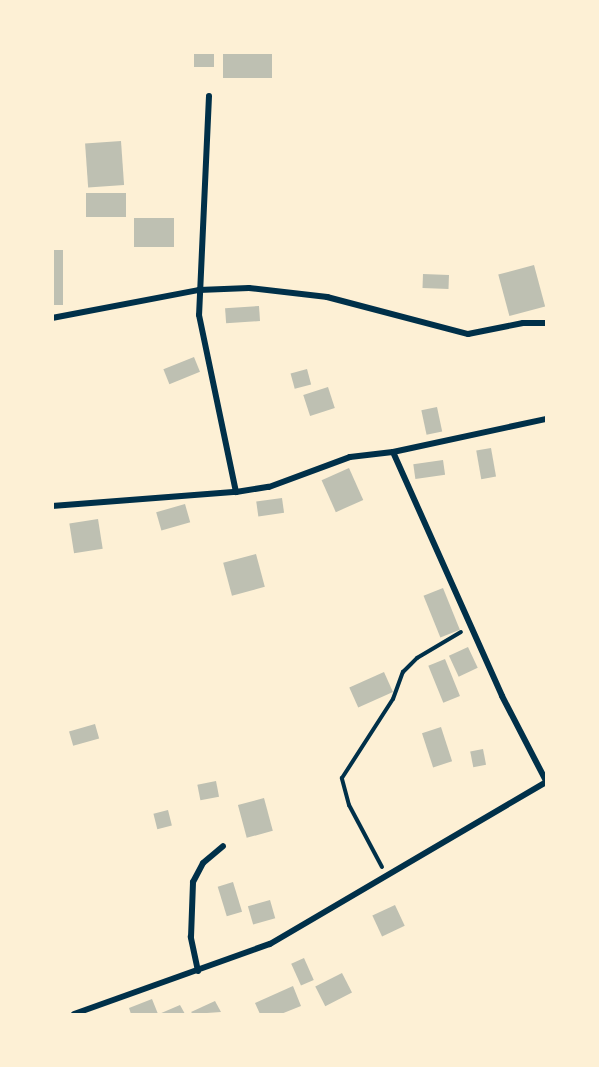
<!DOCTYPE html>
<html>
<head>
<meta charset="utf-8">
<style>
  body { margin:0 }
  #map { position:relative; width:599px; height:1067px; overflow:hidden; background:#fdf0d5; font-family:"Exo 2",sans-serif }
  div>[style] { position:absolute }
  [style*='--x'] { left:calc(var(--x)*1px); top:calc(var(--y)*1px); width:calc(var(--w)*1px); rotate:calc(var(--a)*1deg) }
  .building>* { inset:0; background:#bec0b2; transform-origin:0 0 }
  .path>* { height:4px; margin:-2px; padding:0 2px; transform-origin:2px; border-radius:2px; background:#003049 }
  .minor>* { height:6px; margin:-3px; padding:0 3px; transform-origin:3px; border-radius:3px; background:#003049 }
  span { translate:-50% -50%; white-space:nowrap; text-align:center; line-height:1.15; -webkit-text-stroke:4.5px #fdf0d5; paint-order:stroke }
  .frame { position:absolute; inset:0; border:54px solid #fdf0d5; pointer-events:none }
</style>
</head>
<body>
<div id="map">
  <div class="building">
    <i style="left:194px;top:52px;width:20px;height:15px"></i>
    <i style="left:223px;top:52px;width:49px;height:26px"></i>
    <i style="left:121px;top:141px;width:44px;height:36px;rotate:86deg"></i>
    <i style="left:126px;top:193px;width:24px;height:40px;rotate:90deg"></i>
    <i style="left:134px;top:218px;width:40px;height:29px"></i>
    <i style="left:52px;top:250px;width:11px;height:55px"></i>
    <i style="left:534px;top:265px;width:43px;height:37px;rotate:75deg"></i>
    <i style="left:423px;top:274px;width:26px;height:14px;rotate:2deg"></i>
    <i style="left:259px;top:306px;width:15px;height:34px;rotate:86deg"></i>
    <i style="left:194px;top:357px;width:16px;height:33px;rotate:68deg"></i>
    <i style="left:307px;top:369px;width:16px;height:17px;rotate:75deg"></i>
    <i style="left:328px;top:387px;width:22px;height:26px;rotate:72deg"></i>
    <i style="left:437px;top:407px;width:25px;height:16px;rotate:78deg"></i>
    <i style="left:491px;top:448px;width:29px;height:15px;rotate:80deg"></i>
    <i style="left:443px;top:460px;width:15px;height:30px;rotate:82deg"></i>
    <i style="left:349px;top:468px;width:35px;height:30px;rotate:66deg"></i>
    <i style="left:282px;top:498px;width:15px;height:26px;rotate:82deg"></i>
    <i style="left:185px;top:504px;width:19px;height:30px;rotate:74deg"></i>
    <i style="left:98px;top:519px;width:30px;height:29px;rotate:81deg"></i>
    <i style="left:256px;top:554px;width:34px;height:34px;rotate:75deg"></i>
    <i style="left:443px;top:588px;width:45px;height:21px;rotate:68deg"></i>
    <i style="left:468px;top:647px;width:23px;height:21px;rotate:65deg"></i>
    <i style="left:445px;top:659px;width:40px;height:18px;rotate:68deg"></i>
    <i style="left:384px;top:672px;width:22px;height:38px;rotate:66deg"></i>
    <i style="left:95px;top:724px;width:15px;height:27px;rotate:74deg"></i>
    <i style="left:441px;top:727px;width:36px;height:20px;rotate:72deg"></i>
    <i style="left:483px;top:749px;width:16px;height:13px;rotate:79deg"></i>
    <i style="left:216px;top:781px;width:16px;height:19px;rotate:79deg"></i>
    <i style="left:264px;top:798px;width:34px;height:27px;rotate:75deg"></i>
    <i style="left:168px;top:810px;width:16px;height:15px;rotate:76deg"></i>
    <i style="left:233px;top:882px;width:31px;height:16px;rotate:73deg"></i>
    <i style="left:270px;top:900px;width:19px;height:23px;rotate:74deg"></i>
    <i style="left:395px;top:905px;width:23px;height:25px;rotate:65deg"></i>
    <i style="left:304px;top:958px;width:24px;height:14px;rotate:66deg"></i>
    <i style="left:342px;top:973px;width:22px;height:30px;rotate:63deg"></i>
    <i style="clip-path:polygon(293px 986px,301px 1006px,281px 1014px,260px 1014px,255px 1003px)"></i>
    <i style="clip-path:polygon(152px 999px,158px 1014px,131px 1014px,129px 1008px)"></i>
    <i style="clip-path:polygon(215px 1001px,221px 1012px,193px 1014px,191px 1012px)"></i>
    <i style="clip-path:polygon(180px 1005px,185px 1014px,159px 1014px)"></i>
  </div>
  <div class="path">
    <i style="--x:382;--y:867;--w:70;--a:-118"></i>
    <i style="--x:349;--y:805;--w:28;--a:-105"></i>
    <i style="--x:342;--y:778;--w:94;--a:-57.2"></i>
    <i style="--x:393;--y:699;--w:29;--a:-70"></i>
    <i style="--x:403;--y:672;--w:20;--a:-45"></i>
    <i style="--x:417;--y:658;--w:51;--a:-30.6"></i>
  </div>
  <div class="minor">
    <i style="--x:209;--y:96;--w:219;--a:92.6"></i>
    <i style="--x:199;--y:315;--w:181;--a:78.2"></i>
    <i style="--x:52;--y:318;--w:150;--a:-10.8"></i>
    <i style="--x:199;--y:290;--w:50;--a:-2.3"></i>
    <i style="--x:249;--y:288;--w:79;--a:6.6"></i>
    <i style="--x:327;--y:297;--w:146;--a:14.7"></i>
    <i style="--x:468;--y:334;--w:56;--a:-11.3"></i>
    <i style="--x:523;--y:323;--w:23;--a:0"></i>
    <i style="--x:393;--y:452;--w:267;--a:65.9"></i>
    <i style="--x:502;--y:696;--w:96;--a:62.6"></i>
    <i style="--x:52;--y:506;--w:185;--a:-4.4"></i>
    <i style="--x:236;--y:492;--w:33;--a:-9"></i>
    <i style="--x:269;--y:487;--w:86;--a:-20.3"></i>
    <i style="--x:350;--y:457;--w:43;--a:-6.6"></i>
    <i style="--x:393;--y:452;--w:157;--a:-12.2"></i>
    <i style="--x:198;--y:971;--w:35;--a:-102"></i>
    <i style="--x:191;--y:937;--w:55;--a:-87.9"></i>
    <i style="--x:193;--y:882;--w:21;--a:-62"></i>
    <i style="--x:203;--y:863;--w:26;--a:-40"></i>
    <i style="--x:74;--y:1014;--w:208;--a:-19.7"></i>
    <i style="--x:270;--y:944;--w:320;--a:-30.4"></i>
  </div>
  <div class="frame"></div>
</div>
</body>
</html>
